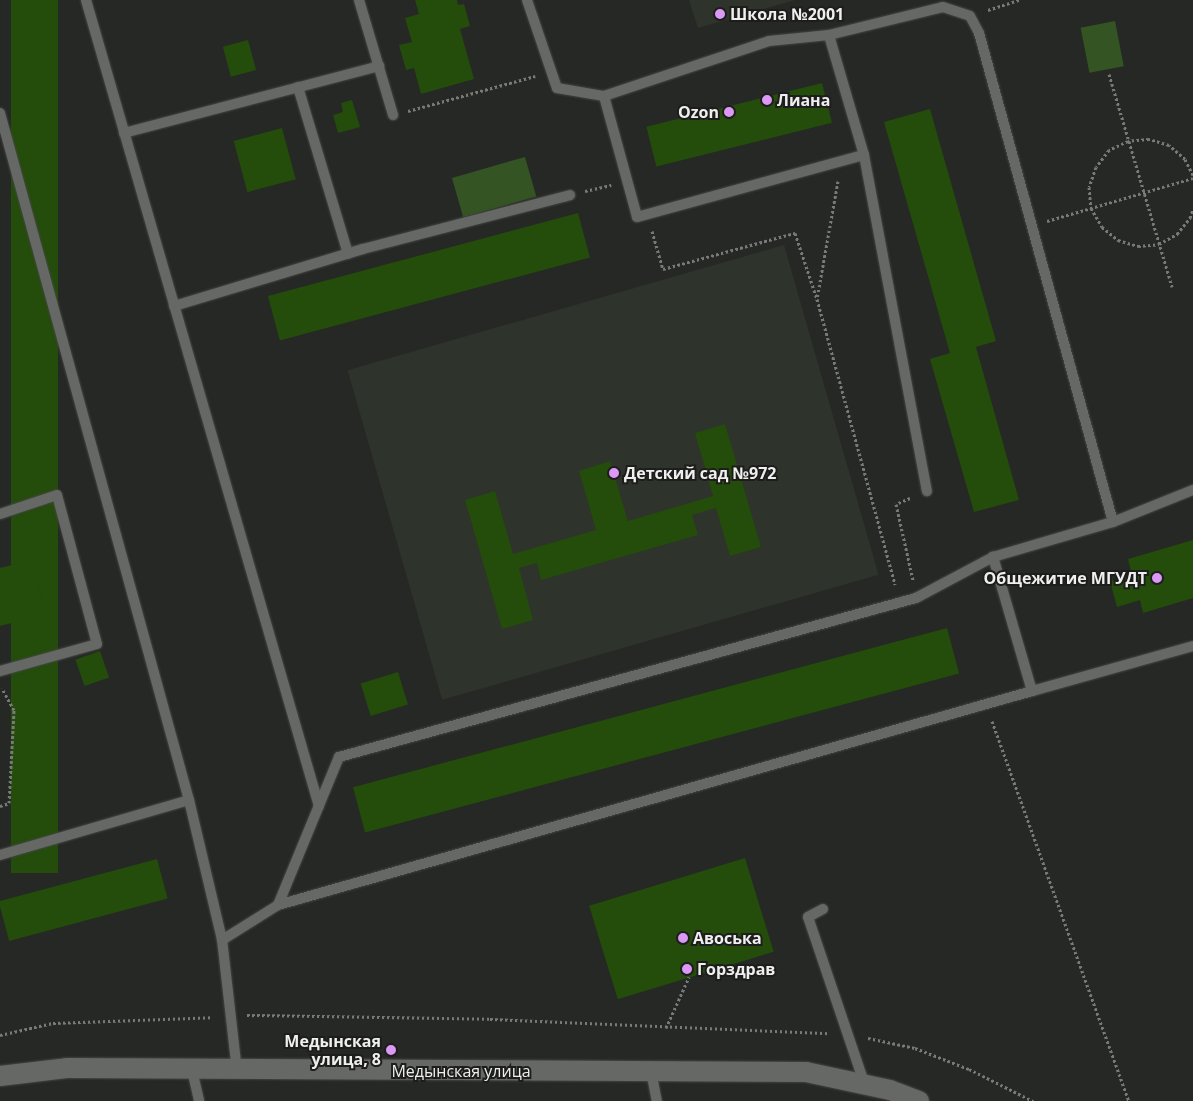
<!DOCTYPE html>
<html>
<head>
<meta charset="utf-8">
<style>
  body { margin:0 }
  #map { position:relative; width:1193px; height:1101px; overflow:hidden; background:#262825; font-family:"Open Sans",sans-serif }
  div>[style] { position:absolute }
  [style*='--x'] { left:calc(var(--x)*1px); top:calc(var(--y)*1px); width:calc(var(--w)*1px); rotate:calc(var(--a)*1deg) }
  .built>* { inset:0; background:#2e332b; transform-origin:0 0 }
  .green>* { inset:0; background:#345423; transform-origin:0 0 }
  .building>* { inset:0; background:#244c0a; transform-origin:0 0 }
  .path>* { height:3px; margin-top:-1.5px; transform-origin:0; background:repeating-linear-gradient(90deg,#797a78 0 2.5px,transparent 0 5px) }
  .roads { filter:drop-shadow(0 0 1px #454645) drop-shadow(0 0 1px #454645) }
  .service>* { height:10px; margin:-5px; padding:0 5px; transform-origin:5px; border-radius:5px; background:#666865 }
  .minor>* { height:20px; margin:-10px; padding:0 10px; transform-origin:10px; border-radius:10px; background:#666865 }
  .dots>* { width:14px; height:14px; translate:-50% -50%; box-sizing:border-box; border:2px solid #1d1e1c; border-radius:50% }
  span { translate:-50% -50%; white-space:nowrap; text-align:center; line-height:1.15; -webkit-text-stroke:4px #1d1e1c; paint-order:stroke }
  .poi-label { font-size:16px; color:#eeefee; font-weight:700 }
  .left { translate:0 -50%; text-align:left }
  .right { translate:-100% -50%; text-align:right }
  .street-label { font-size:16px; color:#eeefee }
</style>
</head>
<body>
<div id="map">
  <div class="built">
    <i style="clip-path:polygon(689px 0,795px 0,698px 28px)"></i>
    <i style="left:784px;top:245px;width:343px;height:454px;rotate:74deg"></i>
  </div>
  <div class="green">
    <i style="left:1115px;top:21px;width:46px;height:35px;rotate:79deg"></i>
    <i style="left:525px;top:157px;width:41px;height:76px;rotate:74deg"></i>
  </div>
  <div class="building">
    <i style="left:11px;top:0;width:47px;height:873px"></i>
    <i style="clip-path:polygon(415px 0,457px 0,458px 5px,464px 4px,470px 26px,460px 29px,474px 79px,421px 94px,414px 68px,406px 70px,399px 45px,412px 42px,405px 18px,419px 14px)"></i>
    <i style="left:248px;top:40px;width:31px;height:26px;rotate:75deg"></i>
    <i style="left:822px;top:83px;width:41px;height:181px;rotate:76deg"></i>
    <i style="clip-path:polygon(352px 100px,360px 127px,338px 133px,333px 115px,343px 112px,341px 103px)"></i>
    <i style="clip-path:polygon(930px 109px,996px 341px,976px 347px,1019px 500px,974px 512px,930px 359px,950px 353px,884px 122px)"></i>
    <i style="left:282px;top:128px;width:53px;height:50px;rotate:75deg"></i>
    <i style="left:578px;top:213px;width:46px;height:321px;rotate:75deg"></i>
    <i style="clip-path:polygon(725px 424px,761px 547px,730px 556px,716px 508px,692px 515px,698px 535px,541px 580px,537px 563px,519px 568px,533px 620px,502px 629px,465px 500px,495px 491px,513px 554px,596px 530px,579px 471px,610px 461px,628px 521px,713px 496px,695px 433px)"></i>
    <i style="clip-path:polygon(1193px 540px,1193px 598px,1143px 613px,1140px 600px,1117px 607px,1110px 581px,1132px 575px,1128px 559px)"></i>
    <i style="clip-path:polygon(31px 560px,46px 614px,0 626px,0 568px)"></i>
    <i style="left:947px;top:628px;width:47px;height:615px;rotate:75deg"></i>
    <i style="left:100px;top:651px;width:28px;height:26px;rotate:71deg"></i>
    <i style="left:398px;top:672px;width:34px;height:39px;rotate:73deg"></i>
    <i style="left:745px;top:858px;width:98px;height:163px;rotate:73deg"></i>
    <i style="left:157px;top:859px;width:41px;height:164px;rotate:75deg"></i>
  </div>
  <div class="path">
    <i style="--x:988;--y:10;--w:33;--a:-18"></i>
    <i style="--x:1109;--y:74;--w:222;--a:73.5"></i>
    <i style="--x:408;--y:111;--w:132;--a:-15.4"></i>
    <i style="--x:1193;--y:175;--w:18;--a:-117"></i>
    <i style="--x:1185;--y:159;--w:21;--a:-139"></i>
    <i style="--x:1169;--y:145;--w:21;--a:-163"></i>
    <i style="--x:1149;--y:139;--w:21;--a:175"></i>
    <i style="--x:1128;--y:141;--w:21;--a:155"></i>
    <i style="--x:1109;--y:150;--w:21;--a:127"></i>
    <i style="--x:1096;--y:167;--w:21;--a:109"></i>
    <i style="--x:1089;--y:187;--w:21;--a:85"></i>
    <i style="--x:1091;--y:208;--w:22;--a:60"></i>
    <i style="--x:1102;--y:227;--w:21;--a:39"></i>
    <i style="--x:1118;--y:240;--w:21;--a:17"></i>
    <i style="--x:1138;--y:246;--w:21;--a:-5"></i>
    <i style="--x:1159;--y:244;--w:21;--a:-29"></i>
    <i style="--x:1177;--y:234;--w:21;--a:-51"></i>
    <i style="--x:1190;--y:218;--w:9;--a:-72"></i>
    <i style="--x:838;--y:181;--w:120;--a:100.1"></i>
    <i style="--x:817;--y:299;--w:296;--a:74.7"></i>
    <i style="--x:585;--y:191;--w:27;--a:-13"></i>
    <i style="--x:1047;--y:221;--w:152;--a:-16.4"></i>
    <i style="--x:652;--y:231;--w:40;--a:74"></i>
    <i style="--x:663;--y:269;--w:137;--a:-15.3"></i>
    <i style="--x:795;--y:233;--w:70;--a:71.6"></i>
    <i style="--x:910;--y:498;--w:15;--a:157"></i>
    <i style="--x:896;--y:504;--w:78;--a:77.4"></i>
    <i style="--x:992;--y:721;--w:404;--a:70.2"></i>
    <i style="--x:0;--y:806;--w:9;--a:-18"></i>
    <i style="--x:9;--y:803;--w:93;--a:-86.9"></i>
    <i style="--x:14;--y:710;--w:25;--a:-119"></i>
    <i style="--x:247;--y:1015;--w:243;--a:0.9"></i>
    <i style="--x:490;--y:1019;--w:340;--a:2.4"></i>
    <i style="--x:666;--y:1028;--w:56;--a:-65.7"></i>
    <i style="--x:0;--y:1035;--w:54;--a:-12.8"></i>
    <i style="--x:53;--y:1023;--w:160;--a:-2.1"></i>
    <i style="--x:868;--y:1038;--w:48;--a:12"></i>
    <i style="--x:915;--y:1048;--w:58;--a:21.3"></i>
    <i style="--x:969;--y:1069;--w:72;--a:26.6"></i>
  </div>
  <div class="roads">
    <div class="service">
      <i style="--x:86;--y:0;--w:839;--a:73.88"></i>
      <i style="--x:359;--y:0;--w:120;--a:73.5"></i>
      <i style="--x:527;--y:0;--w:93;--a:71.2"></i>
      <i style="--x:557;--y:88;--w:48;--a:9.7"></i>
      <i style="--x:604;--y:96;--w:174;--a:-18.4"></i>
      <i style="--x:769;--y:41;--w:60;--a:-5.7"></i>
      <i style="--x:829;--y:35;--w:117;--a:-13.8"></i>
      <i style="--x:943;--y:7;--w:28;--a:18"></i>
      <i style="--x:970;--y:16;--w:19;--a:62"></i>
      <i style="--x:979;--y:33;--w:507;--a:74.68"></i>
      <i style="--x:298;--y:87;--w:174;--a:73.3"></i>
      <i style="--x:604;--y:96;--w:125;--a:74.7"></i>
      <i style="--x:637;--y:217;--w:235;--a:-15.3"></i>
      <i style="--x:864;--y:155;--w:125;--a:-106.3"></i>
      <i style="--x:0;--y:113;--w:713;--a:74.62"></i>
      <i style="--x:124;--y:133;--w:264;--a:-14.7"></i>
      <i style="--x:864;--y:155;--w:342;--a:79.4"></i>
      <i style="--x:174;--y:306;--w:197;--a:-16.8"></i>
      <i style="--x:363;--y:249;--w:214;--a:-14.6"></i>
      <i style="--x:0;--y:514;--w:60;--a:-18.4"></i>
      <i style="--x:57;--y:495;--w:154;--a:75"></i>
      <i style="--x:97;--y:644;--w:101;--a:164.4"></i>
      <i style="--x:1032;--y:691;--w:167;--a:-15.6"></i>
      <i style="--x:0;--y:855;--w:197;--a:-16.2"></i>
      <i style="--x:189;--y:800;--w:144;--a:76.7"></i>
      <i style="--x:278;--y:905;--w:160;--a:-67.6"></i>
      <i style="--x:339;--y:757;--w:599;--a:-15.41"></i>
      <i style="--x:916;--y:598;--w:87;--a:-28"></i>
      <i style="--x:993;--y:557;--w:125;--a:-16.3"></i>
      <i style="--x:1113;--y:522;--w:86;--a:-21.8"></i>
      <i style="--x:823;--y:909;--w:17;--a:152"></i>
      <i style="--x:808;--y:917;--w:177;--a:71.3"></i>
      <i style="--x:192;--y:1070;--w:32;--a:77"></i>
      <i style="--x:237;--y:1071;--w:132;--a:-96.5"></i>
      <i style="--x:222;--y:940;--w:66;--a:-32"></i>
      <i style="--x:278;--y:905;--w:784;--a:-15.84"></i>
      <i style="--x:1032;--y:691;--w:140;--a:-106.2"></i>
      <i style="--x:651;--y:1071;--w:31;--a:79"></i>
    </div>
    <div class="minor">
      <i style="--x:0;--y:1076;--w:67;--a:-6.8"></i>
      <i style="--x:67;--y:1068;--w:739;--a:0.31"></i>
      <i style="--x:806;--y:1072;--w:86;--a:12.1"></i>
      <i style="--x:890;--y:1090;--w:31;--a:21"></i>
    </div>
  </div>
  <div class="dots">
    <i style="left:720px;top:14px;background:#db99f5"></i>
    <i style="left:767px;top:100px;background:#db99f5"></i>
    <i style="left:729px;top:112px;background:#db99f5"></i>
    <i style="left:614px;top:473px;background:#db99f5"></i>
    <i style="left:1157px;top:578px;background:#db99f5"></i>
    <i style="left:683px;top:938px;background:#db99f5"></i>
    <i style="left:687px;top:969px;background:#db99f5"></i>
    <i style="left:391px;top:1050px;background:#db99f5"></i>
  </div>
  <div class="poi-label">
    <span class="left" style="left:730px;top:14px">Школа №2001</span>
    <span class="left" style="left:777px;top:100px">Лиана</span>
    <span class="right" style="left:719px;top:112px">Ozon</span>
    <span class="left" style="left:624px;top:473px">Детский сад №972</span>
    <span class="right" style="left:1147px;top:578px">Общежитие МГУДТ</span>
    <span class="left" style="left:693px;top:938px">Авоська</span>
    <span class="left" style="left:697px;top:969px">Горздрав</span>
    <span class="right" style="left:381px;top:1050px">Медынская<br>улица, 8</span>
  </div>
  <div class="street-label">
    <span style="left:461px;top:1071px">Медынская улица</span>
  </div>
</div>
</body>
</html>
